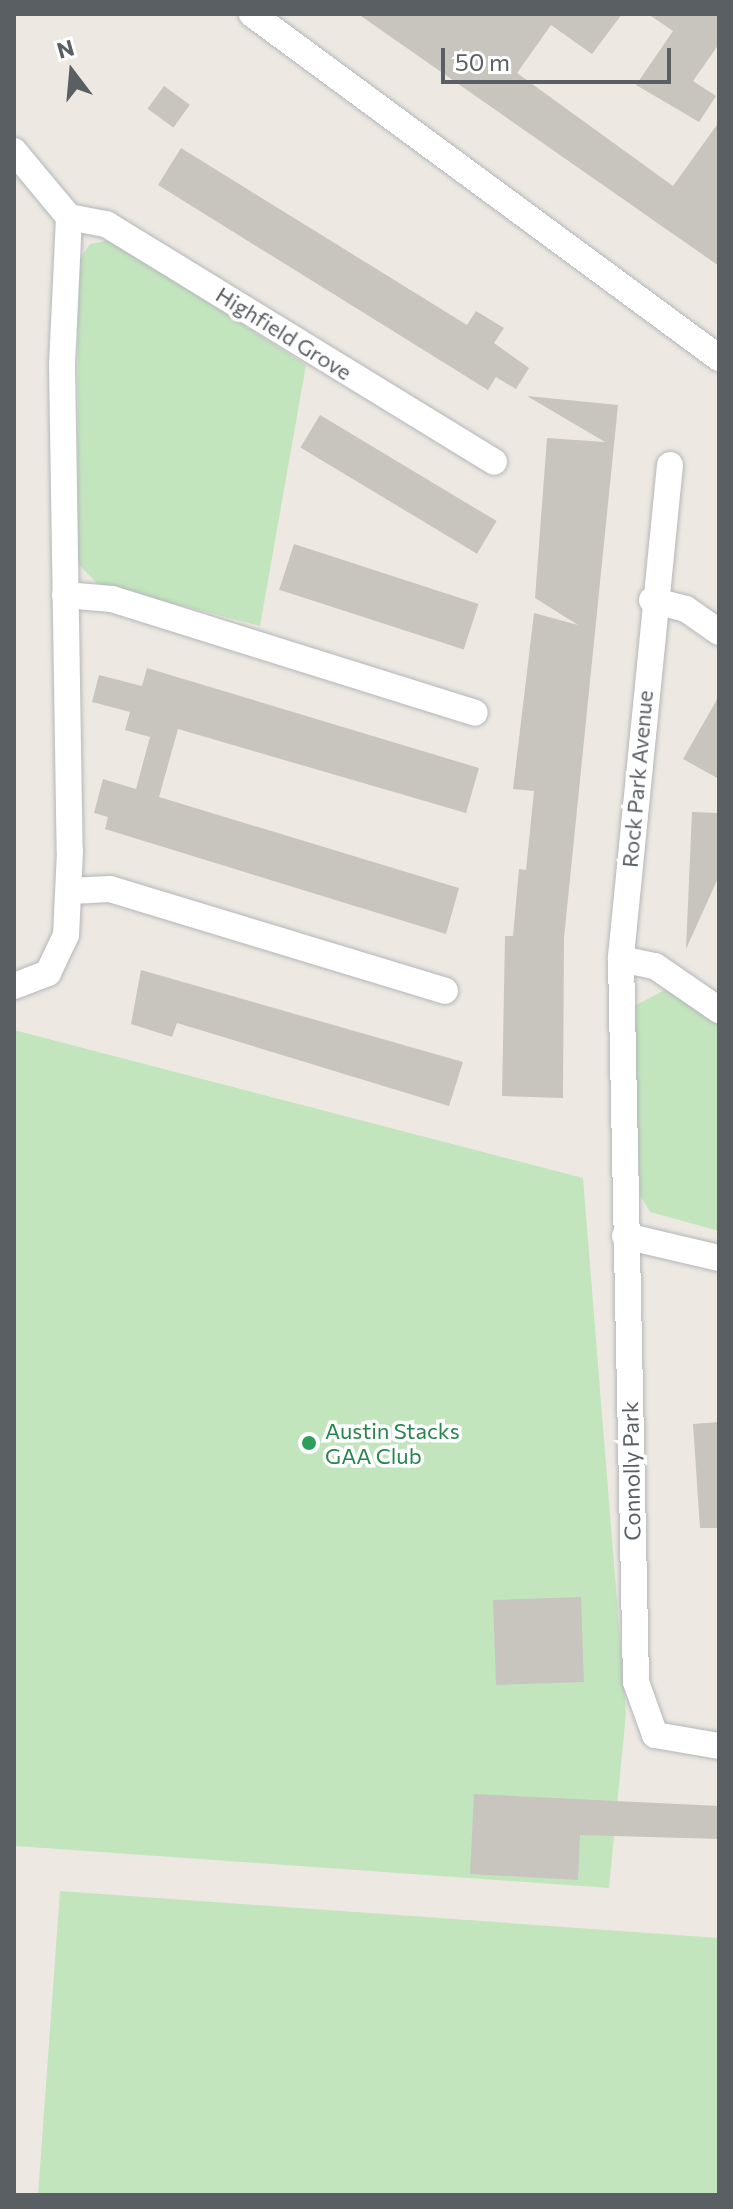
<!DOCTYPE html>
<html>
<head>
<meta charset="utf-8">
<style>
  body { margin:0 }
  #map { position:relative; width:733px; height:2209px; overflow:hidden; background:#ede9e2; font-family:Commissioner,sans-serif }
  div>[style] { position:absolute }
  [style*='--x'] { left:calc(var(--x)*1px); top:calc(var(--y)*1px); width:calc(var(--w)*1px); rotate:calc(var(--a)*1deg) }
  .green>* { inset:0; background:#c3e5be }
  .building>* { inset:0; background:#c8c4be; transform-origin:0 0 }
  .roads { filter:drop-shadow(0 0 2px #b3b6b9) drop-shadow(0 0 2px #b3b6b9) }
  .minor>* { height:26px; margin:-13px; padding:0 13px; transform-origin:13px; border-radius:13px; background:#fff }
  .dots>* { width:22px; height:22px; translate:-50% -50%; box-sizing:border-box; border:4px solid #fff; border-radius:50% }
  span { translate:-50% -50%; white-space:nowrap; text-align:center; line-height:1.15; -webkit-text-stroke:7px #fff; paint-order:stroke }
  .street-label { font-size:22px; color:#5a5f63 }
  .leisure-label { font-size:22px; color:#27864d }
  .left { translate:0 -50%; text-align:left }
  .frame { position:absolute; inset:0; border:16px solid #5a5f63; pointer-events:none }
  .north { position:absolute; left:32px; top:32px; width:80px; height:80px; -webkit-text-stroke:6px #fff; paint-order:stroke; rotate:344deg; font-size:22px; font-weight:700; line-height:32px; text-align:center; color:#5a5f63 }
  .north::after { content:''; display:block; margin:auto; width:28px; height:36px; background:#5a5f63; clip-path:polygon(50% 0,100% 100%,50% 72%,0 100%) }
  .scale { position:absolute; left:441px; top:48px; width:230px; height:36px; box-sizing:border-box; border:4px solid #5a5f63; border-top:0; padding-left:10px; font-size:24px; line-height:28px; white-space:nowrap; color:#5a5f63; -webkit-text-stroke:6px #fff; paint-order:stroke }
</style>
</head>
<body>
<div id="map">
  <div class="green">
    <i style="clip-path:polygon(110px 240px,306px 365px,260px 626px,97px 583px,78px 564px,78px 261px,90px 244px)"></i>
    <i style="clip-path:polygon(665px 990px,719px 1021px,719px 1231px,650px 1212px,640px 1195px,632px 1007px)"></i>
    <i style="clip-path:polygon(14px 1030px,583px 1178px,626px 1713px,609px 1888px,16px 1846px)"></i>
    <i style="clip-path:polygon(60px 1891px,719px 1938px,719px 2195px,38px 2195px)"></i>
  </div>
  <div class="building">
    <i style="clip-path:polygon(358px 14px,622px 14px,592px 54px,551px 25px,517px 73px,673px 186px,719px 122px,719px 266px)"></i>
    <i style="clip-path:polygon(648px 14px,719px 14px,719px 44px,693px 81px,716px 96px,699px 122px,636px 85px,673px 31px)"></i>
    <i style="left:164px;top:86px;width:32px;height:28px;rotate:36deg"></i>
    <i style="clip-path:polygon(181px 148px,467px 325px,476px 311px,504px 328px,494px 343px,529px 368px,516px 389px,496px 377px,488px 390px,158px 185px)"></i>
    <i style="clip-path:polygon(527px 396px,618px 405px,564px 938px,563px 1098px,502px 1096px,505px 936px,513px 936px,519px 869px,526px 870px,534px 791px,513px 789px,534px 613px,578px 625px,535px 598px,547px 438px,605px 442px)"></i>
    <i style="left:320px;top:415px;width:206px;height:38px;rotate:31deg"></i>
    <i style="left:294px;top:544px;width:194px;height:48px;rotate:18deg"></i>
    <i style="clip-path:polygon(147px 668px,479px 768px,466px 813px,178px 729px,159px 797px,459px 888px,446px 934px,105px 829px,108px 817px,94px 813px,103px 779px,136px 789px,150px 737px,125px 730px,130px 712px,92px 702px,99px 675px,142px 686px)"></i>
    <i style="clip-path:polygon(719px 696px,719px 779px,683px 759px)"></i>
    <i style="clip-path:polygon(692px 812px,719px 813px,719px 876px,686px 949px)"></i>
    <i style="clip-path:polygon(141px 970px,463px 1062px,449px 1106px,177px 1023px,172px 1037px,131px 1024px)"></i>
    <i style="clip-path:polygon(719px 1422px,719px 1528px,700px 1528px,693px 1424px)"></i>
    <i style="left:581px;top:1597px;width:85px;height:88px;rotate:88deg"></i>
    <i style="clip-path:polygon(474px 1794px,719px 1806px,719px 1839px,580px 1835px,578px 1880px,470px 1874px)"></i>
  </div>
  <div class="roads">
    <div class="minor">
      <i style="--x:252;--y:14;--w:580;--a:36.38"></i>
      <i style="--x:14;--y:151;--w:86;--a:50.2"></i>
      <i style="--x:69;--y:217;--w:147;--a:92.7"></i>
      <i style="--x:62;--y:364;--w:487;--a:89.1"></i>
      <i style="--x:70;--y:851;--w:84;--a:92.7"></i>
      <i style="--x:66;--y:935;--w:42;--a:115.3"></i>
      <i style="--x:48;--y:973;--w:36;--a:159"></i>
      <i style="--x:69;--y:217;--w:38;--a:11"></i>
      <i style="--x:106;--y:224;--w:455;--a:31.5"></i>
      <i style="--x:670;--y:465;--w:496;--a:95.7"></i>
      <i style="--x:621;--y:959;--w:723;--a:88.81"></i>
      <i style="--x:636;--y:1682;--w:56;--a:70.3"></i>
      <i style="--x:655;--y:1735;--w:65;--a:9.8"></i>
      <i style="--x:65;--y:595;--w:47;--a:4.9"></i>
      <i style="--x:112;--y:599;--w:380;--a:17.4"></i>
      <i style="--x:652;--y:600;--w:35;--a:15"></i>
      <i style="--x:686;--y:609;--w:40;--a:34.9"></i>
      <i style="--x:70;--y:891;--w:40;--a:-2.9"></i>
      <i style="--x:110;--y:889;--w:350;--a:16.9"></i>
      <i style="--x:621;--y:959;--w:35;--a:12"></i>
      <i style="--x:655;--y:966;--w:78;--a:34.5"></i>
      <i style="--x:625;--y:1236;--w:97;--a:13.2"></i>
    </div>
  </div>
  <div class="dots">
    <i style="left:309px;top:1443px;background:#2e9e5b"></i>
  </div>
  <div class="street-label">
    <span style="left:284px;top:333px;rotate:32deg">Highfield Grove</span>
    <span style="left:637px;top:779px;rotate:-85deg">Rock Park Avenue</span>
    <span style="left:631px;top:1471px;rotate:-91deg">Connolly Park</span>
  </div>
  <div class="leisure-label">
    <span class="left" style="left:325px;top:1443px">Austin Stacks<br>GAA Club</span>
  </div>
  <div class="frame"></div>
  <div class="north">N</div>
  <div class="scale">50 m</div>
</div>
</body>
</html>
